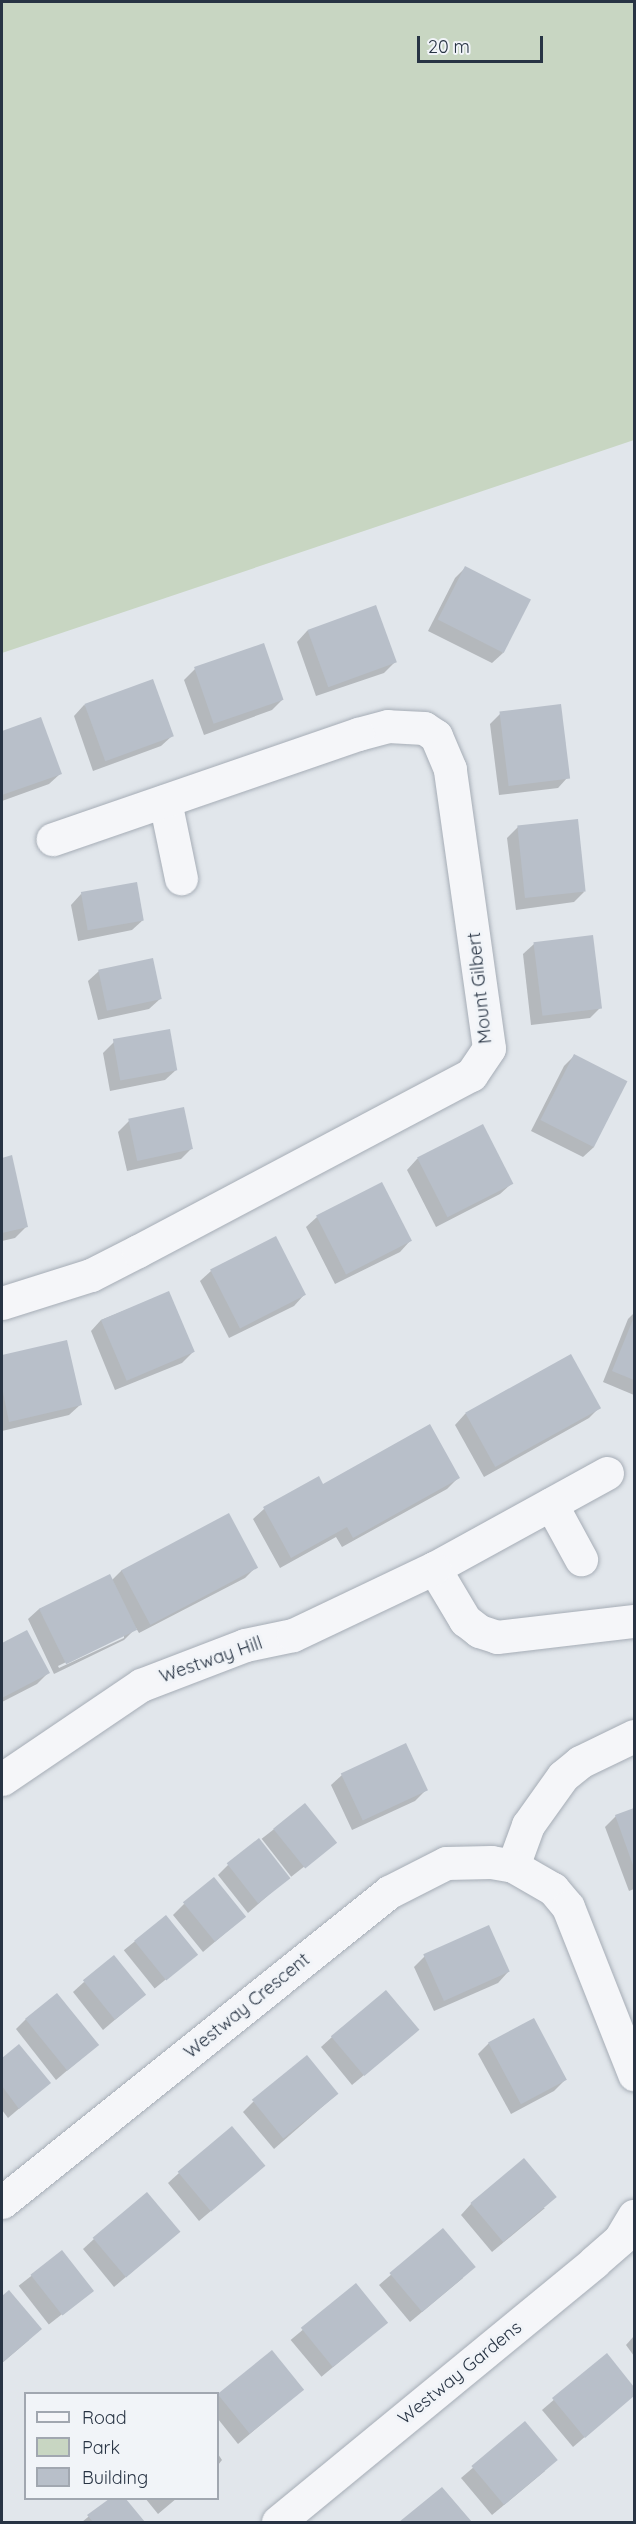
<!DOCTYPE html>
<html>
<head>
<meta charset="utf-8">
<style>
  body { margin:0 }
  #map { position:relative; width:636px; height:2524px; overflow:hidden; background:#e1e6eb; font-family:Quicksand,sans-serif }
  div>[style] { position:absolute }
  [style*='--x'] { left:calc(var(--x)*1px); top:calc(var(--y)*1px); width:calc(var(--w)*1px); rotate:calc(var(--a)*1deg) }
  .green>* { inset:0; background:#c8d6c2 }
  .shadow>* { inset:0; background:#0003; transform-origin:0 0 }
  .building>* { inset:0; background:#b8bfc9; transform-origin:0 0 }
  .roads { filter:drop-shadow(0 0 2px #a6adb6) drop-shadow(0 0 2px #a6adb6) }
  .street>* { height:33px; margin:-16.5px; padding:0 16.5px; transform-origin:16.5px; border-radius:16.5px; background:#f5f6f9 }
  span { translate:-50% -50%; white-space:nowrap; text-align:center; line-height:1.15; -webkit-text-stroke:6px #f1f4f8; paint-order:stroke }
  .street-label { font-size:18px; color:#283444 }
  .frame { position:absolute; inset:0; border:3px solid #283444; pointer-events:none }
  .legend { position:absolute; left:24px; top:2392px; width:195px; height:108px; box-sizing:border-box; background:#f1f4f8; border:2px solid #a1a7b0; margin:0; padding:8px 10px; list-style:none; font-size:18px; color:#283444 }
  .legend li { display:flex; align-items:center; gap:12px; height:30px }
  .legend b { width:30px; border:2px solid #a1a7b0 }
  .scale { position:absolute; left:417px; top:36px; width:126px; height:27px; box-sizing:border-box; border:3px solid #283444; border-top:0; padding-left:8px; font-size:18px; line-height:21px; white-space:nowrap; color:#283444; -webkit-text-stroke:4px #f1f4f8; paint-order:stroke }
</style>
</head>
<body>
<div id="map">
  <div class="green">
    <i style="clip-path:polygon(2px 2px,634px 2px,634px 440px,2px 653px)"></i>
  </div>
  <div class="shadow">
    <i style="clip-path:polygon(465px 568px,503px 653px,492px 663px,428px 631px,455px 578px)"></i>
    <i style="clip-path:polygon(375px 607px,395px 662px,384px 673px,316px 696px,297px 642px,307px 631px)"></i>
    <i style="clip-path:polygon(195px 669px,282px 700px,272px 710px,204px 735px,184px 680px)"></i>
    <i style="clip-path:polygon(84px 705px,172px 736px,161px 746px,93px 771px,74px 716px)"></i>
    <i style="clip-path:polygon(501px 713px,568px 777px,558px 788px,499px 795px,490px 724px)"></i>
    <i style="clip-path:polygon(40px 718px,60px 774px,49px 784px,2px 801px,2px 732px)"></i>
    <i style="clip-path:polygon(518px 827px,584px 892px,574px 902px,516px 910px,507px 838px)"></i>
    <i style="clip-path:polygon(81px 894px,143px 920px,132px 930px,78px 941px,71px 905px)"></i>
    <i style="clip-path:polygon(534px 944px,600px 1008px,590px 1018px,531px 1025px,523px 954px)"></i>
    <i style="clip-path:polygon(99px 971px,160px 999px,149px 1009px,98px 1020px,88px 981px)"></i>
    <i style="clip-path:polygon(114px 1042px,176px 1070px,165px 1080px,110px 1091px,103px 1053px)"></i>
    <i style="clip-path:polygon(574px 1056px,594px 1147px,583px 1157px,531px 1131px,564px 1066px)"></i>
    <i style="clip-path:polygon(129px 1121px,192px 1148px,181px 1159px,127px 1171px,118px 1132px)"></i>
    <i style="clip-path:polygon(482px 1126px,511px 1184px,500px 1194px,436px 1227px,407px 1170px,417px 1159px)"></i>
    <i style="clip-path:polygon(11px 1157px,26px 1227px,15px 1238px,2px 1241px,2px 1159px)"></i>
    <i style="clip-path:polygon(381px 1184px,410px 1241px,400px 1252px,335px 1284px,306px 1227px,317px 1217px)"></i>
    <i style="clip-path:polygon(275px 1238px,304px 1295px,294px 1306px,229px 1338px,200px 1281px,211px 1271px)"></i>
    <i style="clip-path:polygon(168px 1293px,193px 1352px,182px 1363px,115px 1390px,91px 1331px,101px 1320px)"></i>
    <i style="clip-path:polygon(634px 1313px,634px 1395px,603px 1382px,628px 1319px)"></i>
    <i style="clip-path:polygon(66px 1342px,80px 1405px,69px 1415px,2px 1431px,2px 1357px)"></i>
    <i style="clip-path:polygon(571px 1356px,599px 1408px,589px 1418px,484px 1477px,455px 1425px,465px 1414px)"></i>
    <i style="clip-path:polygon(458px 1478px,447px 1489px,342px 1547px,336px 1537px,280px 1568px,253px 1519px,264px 1509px,322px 1486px)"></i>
    <i style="clip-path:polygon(evenodd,256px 1567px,245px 1578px,139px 1633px,136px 1628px,124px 1640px,54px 1674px,28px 1619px,39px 1609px,111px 1581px,122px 1570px,256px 1567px,124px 1634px,124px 1638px,59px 1668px,58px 1666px,124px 1634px)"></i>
    <i style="clip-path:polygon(27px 1632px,48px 1673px,37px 1684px,2px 1702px,2px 1645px)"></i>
    <i style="clip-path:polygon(342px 1775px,426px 1790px,415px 1801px,352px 1830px,331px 1785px)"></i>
    <i style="left:305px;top:1805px;width:48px;height:55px;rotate:52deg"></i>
    <i style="clip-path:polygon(634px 1809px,634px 1889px,629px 1891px,605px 1827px,616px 1816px)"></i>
    <i style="clip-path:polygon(228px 1865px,288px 1878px,248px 1913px,218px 1875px)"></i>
    <i style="clip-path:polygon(184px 1904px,244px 1917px,203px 1952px,173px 1915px)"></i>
    <i style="left:165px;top:1917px;width:49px;height:53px;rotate:51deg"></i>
    <i style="clip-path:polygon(425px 1956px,508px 1972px,498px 1983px,434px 2011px,414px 1967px)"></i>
    <i style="clip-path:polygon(84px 1982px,144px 1995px,103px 2030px,73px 1992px)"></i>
    <i style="clip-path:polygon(26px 2019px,97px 2045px,56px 2080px,16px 2029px)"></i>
    <i style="clip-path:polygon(332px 2037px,406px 2040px,352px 2085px,321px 2047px)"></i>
    <i style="clip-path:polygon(489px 2043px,565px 2080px,554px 2091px,511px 2114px,478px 2054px)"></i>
    <i style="clip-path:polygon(19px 2046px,49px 2083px,8px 2118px,2px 2110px,2px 2060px)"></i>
    <i style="clip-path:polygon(337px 2094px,274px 2149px,243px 2112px,253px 2102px)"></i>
    <i style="clip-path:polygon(179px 2173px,252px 2176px,199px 2221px,168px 2183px)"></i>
    <i style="clip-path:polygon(471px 2204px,545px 2208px,492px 2252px,461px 2215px)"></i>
    <i style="clip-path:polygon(443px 2230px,463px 2278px,410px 2322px,379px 2285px)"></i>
    <i style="clip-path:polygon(94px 2239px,167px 2242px,114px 2287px,83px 2249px)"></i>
    <i style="left:62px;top:2252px;width:49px;height:55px;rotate:52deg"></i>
    <i style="left:355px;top:2286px;width:48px;height:84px;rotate:50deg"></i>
    <i style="clip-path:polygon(9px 2292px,29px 2340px,2px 2363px,2px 2298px)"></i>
    <i style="clip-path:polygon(634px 2336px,634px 2356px,626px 2345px)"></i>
    <i style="clip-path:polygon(272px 2352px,302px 2390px,238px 2444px,218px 2419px,218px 2397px)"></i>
    <i style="clip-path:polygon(606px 2355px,634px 2389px,634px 2395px,573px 2447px,542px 2410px)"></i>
    <i style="clip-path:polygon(525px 2423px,545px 2471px,492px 2515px,461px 2478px)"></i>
    <i style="clip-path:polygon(218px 2454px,222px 2460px,218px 2465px)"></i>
    <i style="clip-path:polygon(442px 2489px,470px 2522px,401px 2522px)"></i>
    <i style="clip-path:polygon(111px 2498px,124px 2498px,143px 2522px,82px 2522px)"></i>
    <i style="clip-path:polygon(145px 2498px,177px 2498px,158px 2514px)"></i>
  </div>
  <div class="building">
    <i style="left:465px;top:566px;width:74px;height:60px;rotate:27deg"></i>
    <i style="left:376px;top:605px;width:61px;height:73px;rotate:70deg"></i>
    <i style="left:264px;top:643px;width:60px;height:74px;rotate:71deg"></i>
    <i style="left:153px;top:679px;width:61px;height:73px;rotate:70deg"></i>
    <i style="left:561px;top:704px;width:75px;height:62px;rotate:83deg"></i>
    <i style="clip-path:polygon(41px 717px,62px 774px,2px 795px,2px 731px)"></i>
    <i style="left:578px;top:819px;width:73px;height:61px;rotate:84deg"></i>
    <i style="left:137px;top:882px;width:39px;height:57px;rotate:80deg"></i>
    <i style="left:593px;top:935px;width:74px;height:60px;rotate:83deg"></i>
    <i style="left:153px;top:958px;width:42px;height:56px;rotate:78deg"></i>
    <i style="left:170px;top:1029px;width:42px;height:58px;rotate:80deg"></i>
    <i style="left:574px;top:1054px;width:60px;height:74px;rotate:27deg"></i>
    <i style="left:184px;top:1107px;width:43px;height:57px;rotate:78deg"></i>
    <i style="left:483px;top:1124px;width:67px;height:74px;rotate:63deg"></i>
    <i style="clip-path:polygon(12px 1155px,28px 1227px,2px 1233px,2px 1158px)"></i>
    <i style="left:382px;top:1182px;width:66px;height:74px;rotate:63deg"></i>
    <i style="left:276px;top:1236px;width:66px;height:74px;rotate:63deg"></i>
    <i style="left:169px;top:1291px;width:66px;height:74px;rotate:67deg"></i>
    <i style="clip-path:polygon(634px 1317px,634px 1380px,612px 1371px)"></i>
    <i style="clip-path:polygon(67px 1340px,82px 1405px,9px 1422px,2px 1387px,2px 1355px)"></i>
    <i style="left:571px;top:1354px;width:62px;height:121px;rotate:61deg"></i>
    <i style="clip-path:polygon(430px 1424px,460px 1478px,353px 1538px,347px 1527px,291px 1558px,263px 1507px,319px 1476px,323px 1484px)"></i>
    <i style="left:229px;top:1513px;width:62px;height:122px;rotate:62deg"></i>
    <i style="left:110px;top:1574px;width:62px;height:79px;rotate:64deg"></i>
    <i style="clip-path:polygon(27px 1630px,50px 1673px,2px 1698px,2px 1643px)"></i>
    <i style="left:406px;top:1743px;width:52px;height:72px;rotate:65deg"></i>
    <i style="left:305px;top:1803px;width:51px;height:41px;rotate:51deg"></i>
    <i style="clip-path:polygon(634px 1808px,634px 1868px,615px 1815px)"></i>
    <i style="left:259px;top:1838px;width:51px;height:41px;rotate:52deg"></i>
    <i style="left:214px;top:1877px;width:51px;height:40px;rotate:51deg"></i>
    <i style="left:166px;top:1915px;width:51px;height:41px;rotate:51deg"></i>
    <i style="left:489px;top:1925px;width:51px;height:72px;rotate:66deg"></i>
    <i style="left:114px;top:1955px;width:51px;height:40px;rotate:51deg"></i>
    <i style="left:386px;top:1990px;width:52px;height:72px;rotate:50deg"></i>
    <i style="left:57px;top:1993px;width:67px;height:41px;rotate:51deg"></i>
    <i style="left:534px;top:2018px;width:70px;height:52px;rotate:62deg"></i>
    <i style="clip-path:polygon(19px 2044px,51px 2083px,19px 2109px,2px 2086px,2px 2058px)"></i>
    <i style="left:307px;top:2055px;width:50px;height:71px;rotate:51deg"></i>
    <i style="left:232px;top:2126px;width:52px;height:71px;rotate:50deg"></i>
    <i style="left:524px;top:2158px;width:51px;height:70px;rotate:50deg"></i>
    <i style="left:147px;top:2192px;width:52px;height:71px;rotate:50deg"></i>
    <i style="left:443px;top:2228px;width:51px;height:70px;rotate:50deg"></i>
    <i style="left:62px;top:2250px;width:52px;height:40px;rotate:52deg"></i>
    <i style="left:356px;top:2283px;width:51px;height:71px;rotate:51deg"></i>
    <i style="clip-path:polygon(9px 2290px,42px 2329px,2px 2363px,2px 2296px)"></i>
    <i style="left:272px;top:2350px;width:51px;height:70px;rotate:51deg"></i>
    <i style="clip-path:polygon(607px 2353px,634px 2387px,634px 2396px,585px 2438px,552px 2398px)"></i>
    <i style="left:525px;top:2421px;width:51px;height:70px;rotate:50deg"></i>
    <i style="clip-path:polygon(442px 2487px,472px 2522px,399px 2522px,415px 2509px)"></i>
    <i style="clip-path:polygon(109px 2499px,126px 2499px,145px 2522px,93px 2522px,87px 2515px)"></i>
  </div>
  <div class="roads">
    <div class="street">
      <i style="--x:165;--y:801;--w:79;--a:78.3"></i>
      <i style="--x:2;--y:1303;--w:93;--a:-17.5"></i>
      <i style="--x:91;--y:1275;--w:53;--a:-27.1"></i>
      <i style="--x:138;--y:1251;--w:377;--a:-27.9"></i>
      <i style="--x:471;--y:1075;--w:32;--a:-56"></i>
      <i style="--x:489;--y:1048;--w:282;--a:-98"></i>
      <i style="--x:450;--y:769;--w:36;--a:-113"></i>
      <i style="--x:436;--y:736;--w:14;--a:-146"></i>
      <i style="--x:424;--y:728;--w:36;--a:-177"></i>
      <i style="--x:388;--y:726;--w:31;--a:165"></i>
      <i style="--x:358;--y:734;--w:323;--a:161"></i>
      <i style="--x:607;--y:1473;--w:197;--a:151.2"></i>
      <i style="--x:434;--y:1568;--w:61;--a:59.2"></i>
      <i style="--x:465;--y:1620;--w:18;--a:38"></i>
      <i style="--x:479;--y:1631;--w:19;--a:18"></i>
      <i style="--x:497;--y:1637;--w:138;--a:-6.7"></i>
      <i style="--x:551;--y:1504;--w:63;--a:61.4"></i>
      <i style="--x:2;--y:1779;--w:168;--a:-34.1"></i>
      <i style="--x:141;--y:1685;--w:111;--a:-21"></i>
      <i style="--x:245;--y:1645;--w:49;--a:-11.8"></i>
      <i style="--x:293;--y:1635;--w:156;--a:-25.4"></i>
      <i style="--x:513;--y:1866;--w:44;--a:-69.9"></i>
      <i style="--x:528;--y:1825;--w:60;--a:-54.5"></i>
      <i style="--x:563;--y:1776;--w:22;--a:-39"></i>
      <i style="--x:580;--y:1762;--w:60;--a:-25.7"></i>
      <i style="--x:2;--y:2202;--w:496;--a:-38.7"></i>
      <i style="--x:389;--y:1892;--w:64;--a:-27"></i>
      <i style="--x:446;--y:1863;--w:45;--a:-1.3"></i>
      <i style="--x:491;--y:1862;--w:22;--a:10"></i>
      <i style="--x:513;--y:1866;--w:46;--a:29.9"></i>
      <i style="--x:553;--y:1889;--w:23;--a:50"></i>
      <i style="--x:568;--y:1907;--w:180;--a:68.4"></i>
      <i style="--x:278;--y:2522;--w:409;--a:-39.4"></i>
      <i style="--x:594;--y:2262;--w:35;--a:-41"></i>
      <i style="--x:620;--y:2239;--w:27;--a:-59"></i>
    </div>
  </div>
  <div class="street-label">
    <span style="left:480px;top:988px;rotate:-96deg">Mount Gilbert</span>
    <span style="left:211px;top:1660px;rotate:-19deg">Westway Hill</span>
    <span style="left:247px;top:2006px;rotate:-39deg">Westway Crescent</span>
    <span style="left:460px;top:2373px;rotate:-39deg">Westway Gardens</span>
  </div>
  <div class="frame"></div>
  <ul class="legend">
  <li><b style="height:8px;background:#f5f6f9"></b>Road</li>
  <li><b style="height:16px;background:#c8d6c2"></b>Park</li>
  <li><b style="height:16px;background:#b8bfc9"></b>Building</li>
  </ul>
  <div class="scale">20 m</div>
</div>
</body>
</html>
